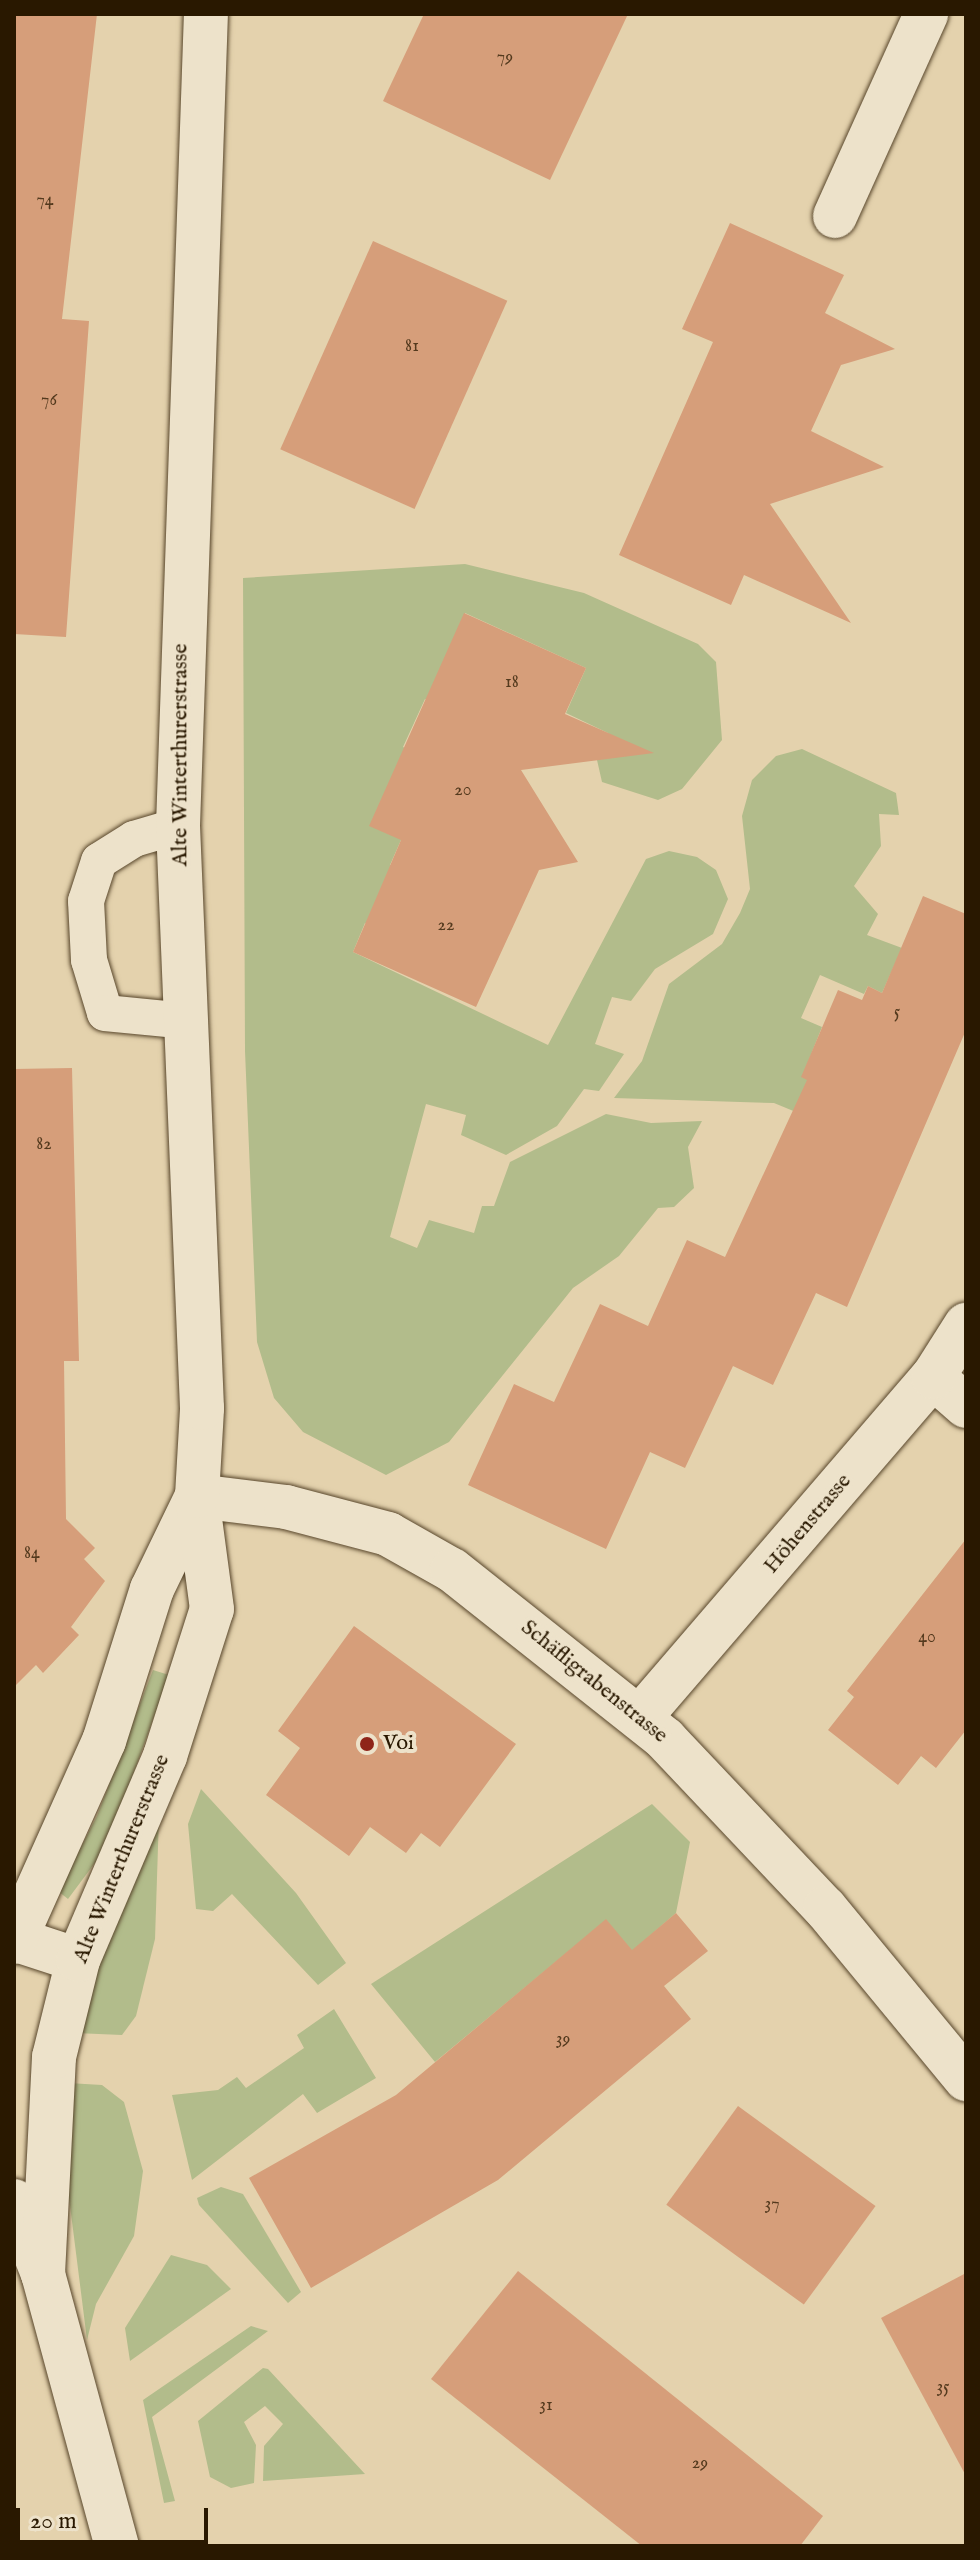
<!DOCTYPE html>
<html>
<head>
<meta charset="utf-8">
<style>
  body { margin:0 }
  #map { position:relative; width:980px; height:2560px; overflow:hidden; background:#e4d2ad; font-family:"IM FELL English",serif }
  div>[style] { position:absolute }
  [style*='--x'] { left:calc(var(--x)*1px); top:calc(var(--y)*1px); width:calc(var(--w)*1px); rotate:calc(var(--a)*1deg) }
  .green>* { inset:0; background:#b2bc8b }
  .building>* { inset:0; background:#d69e7a; transform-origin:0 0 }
  .roads { filter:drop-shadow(0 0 2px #58462b) drop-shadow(0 0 2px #58462b) }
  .lane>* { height:36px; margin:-18px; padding:0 18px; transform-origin:18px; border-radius:18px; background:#ede2ca }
  .street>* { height:44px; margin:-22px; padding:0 22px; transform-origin:22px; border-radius:22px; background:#ede2ca }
  .secondary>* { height:44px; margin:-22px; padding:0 22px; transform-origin:22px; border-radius:22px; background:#ede2ca }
  .dots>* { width:22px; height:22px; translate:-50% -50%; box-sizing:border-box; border:4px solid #ede2ca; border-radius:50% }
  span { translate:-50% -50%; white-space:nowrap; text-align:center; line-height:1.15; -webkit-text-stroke:8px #ede2ca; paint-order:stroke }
  .number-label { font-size:18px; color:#543a1e }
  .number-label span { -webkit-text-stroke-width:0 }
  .street-label { font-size:22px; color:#291800 }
  .poi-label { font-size:22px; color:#291800 }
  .left { translate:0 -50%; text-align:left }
  .frame { position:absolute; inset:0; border:16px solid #291800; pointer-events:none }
  .scale { position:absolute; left:16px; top:2508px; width:192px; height:36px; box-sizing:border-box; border:4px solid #291800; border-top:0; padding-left:10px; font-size:24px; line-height:28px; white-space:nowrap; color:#291800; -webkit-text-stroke:6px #ede2ca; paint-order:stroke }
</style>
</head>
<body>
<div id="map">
  <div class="green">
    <i style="clip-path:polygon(465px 564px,584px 593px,698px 644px,716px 662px,722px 740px,682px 789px,658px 800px,602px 782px,597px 760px,615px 751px,608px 733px,566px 713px,586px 668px,465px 613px,436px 703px,425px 699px,403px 747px,413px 752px,401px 840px,390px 865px,404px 872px,378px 929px,365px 923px,353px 952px,548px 1045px,646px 859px,669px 851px,697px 857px,716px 870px,728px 899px,713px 934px,655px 969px,631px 1001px,612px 997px,595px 1044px,624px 1054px,599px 1091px,584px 1089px,557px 1126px,506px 1155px,461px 1135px,466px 1115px,426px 1104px,390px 1237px,417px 1248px,429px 1220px,474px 1233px,482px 1206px,494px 1206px,510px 1162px,606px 1114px,651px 1123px,702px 1121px,688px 1147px,694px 1188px,674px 1207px,658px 1208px,619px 1256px,573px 1288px,449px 1442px,386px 1475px,303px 1432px,274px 1398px,257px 1342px,245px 1051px,243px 578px)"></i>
    <i style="clip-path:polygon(802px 749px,896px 793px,899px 815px,879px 814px,881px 846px,854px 886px,878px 914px,867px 935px,902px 948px,882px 993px,868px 986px,864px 994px,820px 975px,801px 1018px,822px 1027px,802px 1077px,915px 1125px,888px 1150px,774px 1103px,614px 1098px,642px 1061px,669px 984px,722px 944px,740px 913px,750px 889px,742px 816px,752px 780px,776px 756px)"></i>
    <i style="clip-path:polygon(153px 1670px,169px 1675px,129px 1786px,100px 1856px,68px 1899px,58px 1891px,97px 1816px)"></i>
    <i style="clip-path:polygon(201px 1789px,296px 1893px,346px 1963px,318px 1985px,232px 1894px,213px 1911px,196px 1909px,188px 1824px)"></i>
    <i style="clip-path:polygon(652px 1804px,690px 1842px,676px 1913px,632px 1951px,606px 1920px,435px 2062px,371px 1984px)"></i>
    <i style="clip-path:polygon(159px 1816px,155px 1939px,136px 2016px,122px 2035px,75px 2033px,84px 1989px)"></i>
    <i style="clip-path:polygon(334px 2009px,376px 2078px,317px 2113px,303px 2094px,192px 2180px,172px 2095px,218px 2090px,237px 2077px,246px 2088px,304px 2048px,297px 2035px)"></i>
    <i style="clip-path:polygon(68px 2083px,102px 2085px,124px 2102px,143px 2171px,134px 2236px,96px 2304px,87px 2340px,65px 2166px)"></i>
    <i style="clip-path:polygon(221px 2187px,243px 2194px,301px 2292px,288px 2303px,199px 2205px,197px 2198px)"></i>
    <i style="clip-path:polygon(171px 2255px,207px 2265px,231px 2289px,130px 2361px,125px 2328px)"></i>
    <i style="clip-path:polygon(251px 2326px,268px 2331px,152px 2417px,175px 2501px,164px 2503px,143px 2400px)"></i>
    <i style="clip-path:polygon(263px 2368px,268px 2369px,365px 2474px,263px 2481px,264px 2446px,283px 2424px,265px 2406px,244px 2422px,256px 2445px,254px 2483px,231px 2488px,210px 2477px,198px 2421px)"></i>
  </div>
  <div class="building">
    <i style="clip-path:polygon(14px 14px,97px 14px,62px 319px,89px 321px,66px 637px,14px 634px)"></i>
    <i style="clip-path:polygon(424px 14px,628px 14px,550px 180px,383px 101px)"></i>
    <i style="clip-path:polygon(730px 223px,844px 275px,825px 313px,895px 349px,841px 365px,811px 431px,884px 467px,770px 504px,851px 623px,744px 575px,731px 605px,619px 555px,713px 342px,682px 329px)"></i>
    <i style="left:373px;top:241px;width:147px;height:228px;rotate:24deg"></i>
    <i style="clip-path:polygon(464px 613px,586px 668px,565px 714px,654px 753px,521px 770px,578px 862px,539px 870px,476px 1007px,353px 952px,401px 840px,369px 826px)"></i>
    <i style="clip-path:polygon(923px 896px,966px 914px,966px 1030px,847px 1307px,816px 1293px,773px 1385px,733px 1366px,685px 1468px,650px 1452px,606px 1549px,468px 1485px,514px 1384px,554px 1402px,600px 1304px,648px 1326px,687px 1240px,725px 1257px,807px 1080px,801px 1077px,838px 990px,862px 1000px,868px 986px,882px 993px)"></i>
    <i style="clip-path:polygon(72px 1068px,79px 1361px,64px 1361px,66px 1519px,95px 1548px,84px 1559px,105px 1581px,71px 1627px,79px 1635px,43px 1673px,36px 1665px,14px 1687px,14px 1069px)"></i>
    <i style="clip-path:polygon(966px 1539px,966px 1730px,936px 1768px,921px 1756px,898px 1785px,828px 1730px,854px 1697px,847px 1691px)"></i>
    <i style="clip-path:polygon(354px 1626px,516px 1744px,440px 1847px,421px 1833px,406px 1853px,370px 1827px,349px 1856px,266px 1795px,300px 1748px,278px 1731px)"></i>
    <i style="clip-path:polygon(676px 1913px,708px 1951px,664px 1986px,691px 2019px,498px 2180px,311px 2288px,249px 2178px,396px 2095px,606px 1919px,632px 1950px)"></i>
    <i style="left:738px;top:2106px;width:170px;height:122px;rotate:36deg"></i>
    <i style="clip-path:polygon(518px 2271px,823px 2516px,800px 2546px,642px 2546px,431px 2379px)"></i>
    <i style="clip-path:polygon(966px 2273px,966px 2476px,881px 2318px)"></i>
  </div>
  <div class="roads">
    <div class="lane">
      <i style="--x:178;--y:826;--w:46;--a:163.5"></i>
      <i style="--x:134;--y:839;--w:41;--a:147.8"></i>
      <i style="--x:99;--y:861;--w:42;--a:108"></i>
      <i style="--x:86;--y:901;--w:59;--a:87.1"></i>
      <i style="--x:89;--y:960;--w:55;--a:73.2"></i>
      <i style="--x:105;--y:1013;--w:81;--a:5.6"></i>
    </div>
    <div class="street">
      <i style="--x:835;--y:216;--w:222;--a:-65.7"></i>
      <i style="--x:933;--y:1377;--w:44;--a:41.3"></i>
      <i style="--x:197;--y:1496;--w:90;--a:7"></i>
      <i style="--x:286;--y:1507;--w:106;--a:14.8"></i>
      <i style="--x:388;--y:1534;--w:73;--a:29.4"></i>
      <i style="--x:452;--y:1570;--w:272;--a:38.4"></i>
      <i style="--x:665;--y:1739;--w:233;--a:46.6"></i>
      <i style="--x:825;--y:1908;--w:222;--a:50.5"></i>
      <i style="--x:641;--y:1716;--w:447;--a:-49.3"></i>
      <i style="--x:933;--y:1377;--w:62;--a:-57.6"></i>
      <i style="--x:14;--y:1939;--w:67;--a:18.2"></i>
    </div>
    <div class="secondary">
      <i style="--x:14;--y:1942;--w:220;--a:-65.9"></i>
      <i style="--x:104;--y:1741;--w:159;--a:-72.5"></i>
      <i style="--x:152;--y:1589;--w:103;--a:-64.2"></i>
      <i style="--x:14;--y:2201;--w:79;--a:68.3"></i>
      <i style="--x:43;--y:2274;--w:282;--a:74.8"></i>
      <i style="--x:43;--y:2274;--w:217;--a:-87.1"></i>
      <i style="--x:54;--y:2057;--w:100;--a:-76.1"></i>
      <i style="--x:78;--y:1960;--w:222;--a:-66.9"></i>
      <i style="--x:165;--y:1756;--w:154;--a:-72.3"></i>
      <i style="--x:212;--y:1609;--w:114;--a:-97.6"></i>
      <i style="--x:197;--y:1496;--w:88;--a:-86.7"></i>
      <i style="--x:202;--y:1408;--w:582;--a:-92.36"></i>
      <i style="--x:178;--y:826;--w:812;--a:-88.03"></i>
    </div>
  </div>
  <div class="dots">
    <i style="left:367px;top:1744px;background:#8f2418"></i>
  </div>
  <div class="number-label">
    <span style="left:505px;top:58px">79</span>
    <span style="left:45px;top:201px">74</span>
    <span style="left:412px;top:347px">81</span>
    <span style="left:49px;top:401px">76</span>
    <span style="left:512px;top:683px">18</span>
    <span style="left:463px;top:791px">20</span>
    <span style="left:446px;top:926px">22</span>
    <span style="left:897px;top:1013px">5</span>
    <span style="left:44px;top:1145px">82</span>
    <span style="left:32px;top:1554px">84</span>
    <span style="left:927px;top:1638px">40</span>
    <span style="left:563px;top:2040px">39</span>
    <span style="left:772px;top:2205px">37</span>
    <span style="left:943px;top:2388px">35</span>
    <span style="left:546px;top:2406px">31</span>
    <span style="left:700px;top:2464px">29</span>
  </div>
  <div class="street-label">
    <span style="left:181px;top:755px;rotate:-90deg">Alte Winterthurerstrasse</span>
    <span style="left:808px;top:1524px;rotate:-50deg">Höhenstrasse</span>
    <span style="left:594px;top:1682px;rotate:39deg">Schäfligrabenstrasse</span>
    <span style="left:122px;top:1859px;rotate:-68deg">Alte Winterthurerstrasse</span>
  </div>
  <div class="poi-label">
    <span class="left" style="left:383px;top:1744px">Voi</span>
  </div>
  <div class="frame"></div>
  <div class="scale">20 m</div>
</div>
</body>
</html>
